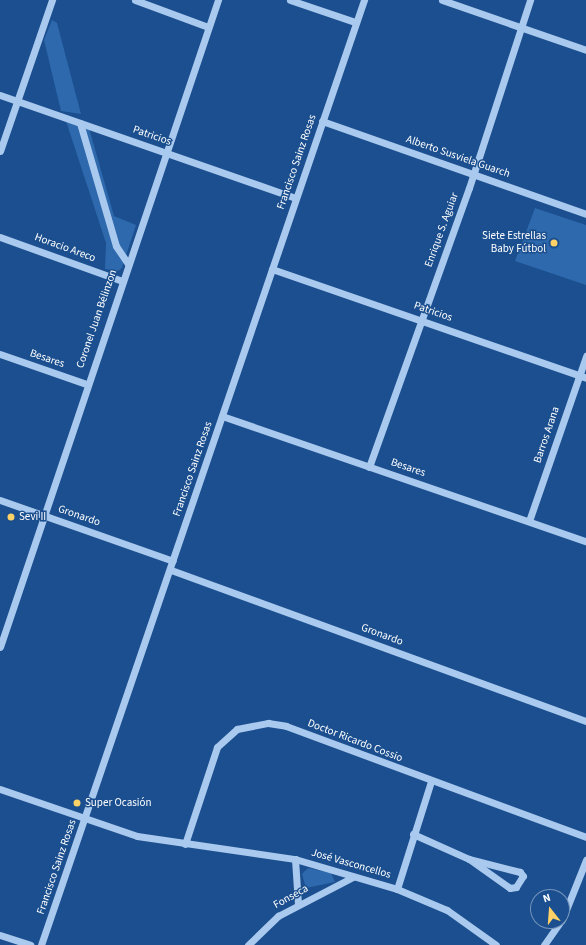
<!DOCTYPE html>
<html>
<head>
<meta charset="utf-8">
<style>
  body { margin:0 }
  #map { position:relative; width:586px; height:945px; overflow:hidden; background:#1b4f8f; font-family:"Source Sans 3",sans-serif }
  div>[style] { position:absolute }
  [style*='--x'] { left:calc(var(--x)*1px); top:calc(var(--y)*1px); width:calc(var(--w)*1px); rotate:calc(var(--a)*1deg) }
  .green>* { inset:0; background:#2e69ad }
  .minor>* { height:7px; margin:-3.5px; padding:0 3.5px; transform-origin:3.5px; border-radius:3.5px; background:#a9c9ee }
  .dots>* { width:11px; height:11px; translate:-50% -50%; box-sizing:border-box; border:2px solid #1b4f8f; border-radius:50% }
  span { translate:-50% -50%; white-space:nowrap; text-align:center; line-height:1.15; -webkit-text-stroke:3px #1b4f8f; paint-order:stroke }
  .street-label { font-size:11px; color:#fff }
  .poi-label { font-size:11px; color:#fff }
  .right { translate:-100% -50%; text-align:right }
  .left { translate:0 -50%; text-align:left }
  .north { position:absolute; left:530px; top:889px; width:40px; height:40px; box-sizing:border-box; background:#1b4f8f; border:1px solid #7695bc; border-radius:50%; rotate:343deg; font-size:11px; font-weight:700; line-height:16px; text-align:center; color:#fff }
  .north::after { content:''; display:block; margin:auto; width:14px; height:18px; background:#ffd166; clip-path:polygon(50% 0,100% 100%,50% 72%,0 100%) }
</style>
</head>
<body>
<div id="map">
  <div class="green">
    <i style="clip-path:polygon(52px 20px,57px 23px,81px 114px,61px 111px,44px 40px)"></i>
    <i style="clip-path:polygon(66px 121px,89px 128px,114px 216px,136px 225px,122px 268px,118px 271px,105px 269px,106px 243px)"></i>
    <i style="clip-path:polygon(535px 208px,586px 225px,586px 285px,515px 261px)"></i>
    <i style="clip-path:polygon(308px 868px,331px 873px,335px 882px,306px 888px,302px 874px)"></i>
  </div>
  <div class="minor">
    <i style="--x:135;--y:0;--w:78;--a:20.3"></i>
    <i style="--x:290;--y:0;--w:69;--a:18.7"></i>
    <i style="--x:442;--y:0;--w:152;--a:19.1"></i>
    <i style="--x:0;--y:95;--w:313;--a:19.2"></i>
    <i style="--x:322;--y:121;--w:280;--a:19.4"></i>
    <i style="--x:80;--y:123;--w:128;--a:73.7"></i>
    <i style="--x:116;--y:246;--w:22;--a:56"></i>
    <i style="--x:0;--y:151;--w:160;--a:-71"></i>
    <i style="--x:0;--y:237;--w:130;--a:19.8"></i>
    <i style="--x:272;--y:269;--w:332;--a:19.1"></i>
    <i style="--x:0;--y:354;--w:91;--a:19.2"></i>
    <i style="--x:222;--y:416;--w:385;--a:19"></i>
    <i style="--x:369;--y:467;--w:296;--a:-70.3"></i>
    <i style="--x:469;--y:188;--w:198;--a:-72"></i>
    <i style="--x:0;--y:500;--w:183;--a:19.4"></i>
    <i style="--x:529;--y:521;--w:175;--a:-70.9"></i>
    <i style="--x:171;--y:570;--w:442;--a:20"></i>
    <i style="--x:0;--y:647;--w:683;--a:-71.38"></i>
    <i style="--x:0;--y:789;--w:145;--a:18.9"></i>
    <i style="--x:137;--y:836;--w:160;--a:8.3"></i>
    <i style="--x:295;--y:859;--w:106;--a:16.4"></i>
    <i style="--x:397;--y:889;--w:54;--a:22.8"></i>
    <i style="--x:447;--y:910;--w:60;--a:35.5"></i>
    <i style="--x:413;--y:834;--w:61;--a:24.1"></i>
    <i style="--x:469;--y:859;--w:50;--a:35.3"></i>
    <i style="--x:510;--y:888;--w:6;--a:-9"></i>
    <i style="--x:516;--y:887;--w:13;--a:-58"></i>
    <i style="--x:523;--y:876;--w:5;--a:-127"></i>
    <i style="--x:520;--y:872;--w:53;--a:-165.7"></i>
    <i style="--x:185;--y:844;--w:102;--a:-71.7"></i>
    <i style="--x:217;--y:747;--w:27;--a:-42"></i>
    <i style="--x:237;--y:729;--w:32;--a:-11"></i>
    <i style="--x:268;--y:723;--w:18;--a:9"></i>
    <i style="--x:286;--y:726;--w:320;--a:20.3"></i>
    <i style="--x:295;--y:859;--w:45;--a:86.2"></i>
    <i style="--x:397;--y:889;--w:113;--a:-72.5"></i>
    <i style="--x:562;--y:920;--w:65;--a:-68.2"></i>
    <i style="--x:0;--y:935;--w:32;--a:18"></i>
    <i style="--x:41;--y:945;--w:999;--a:-71.13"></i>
    <i style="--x:248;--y:945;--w:42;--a:-44"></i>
    <i style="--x:278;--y:916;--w:85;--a:-27.5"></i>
    <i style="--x:544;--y:945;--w:29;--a:-55"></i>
  </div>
  <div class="dots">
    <i style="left:554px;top:243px;background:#ffd166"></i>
    <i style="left:11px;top:517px;background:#ffd166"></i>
    <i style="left:77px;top:803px;background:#ffd166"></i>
  </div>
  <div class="street-label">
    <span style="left:152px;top:136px;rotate:19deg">Patricios</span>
    <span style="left:458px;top:157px;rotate:19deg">Alberto Susviela Guarch</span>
    <span style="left:297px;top:162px;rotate:-71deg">Francisco Sainz Rosas</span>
    <span style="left:442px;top:230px;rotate:-70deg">Enrique S. Aguiar</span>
    <span style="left:65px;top:248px;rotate:20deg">Horacio Areco</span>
    <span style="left:433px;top:312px;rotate:19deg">Patricios</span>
    <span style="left:97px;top:319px;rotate:-71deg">Coronel Juan Bélinzon</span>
    <span style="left:47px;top:359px;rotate:19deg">Besares</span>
    <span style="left:547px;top:435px;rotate:-71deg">Barros Arana</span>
    <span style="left:408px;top:468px;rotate:19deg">Besares</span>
    <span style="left:193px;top:469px;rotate:-71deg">Francisco Sainz Rosas</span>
    <span style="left:79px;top:516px;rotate:19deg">Gronardo</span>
    <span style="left:382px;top:635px;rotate:20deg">Gronardo</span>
    <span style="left:355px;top:741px;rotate:21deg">Doctor Ricardo Cossio</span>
    <span style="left:351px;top:864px;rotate:16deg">José Vasconcellos</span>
    <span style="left:57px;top:867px;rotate:-71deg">Francisco Sainz Rosas</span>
    <span style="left:291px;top:897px;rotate:-29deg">Fonseca</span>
  </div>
  <div class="poi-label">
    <span class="right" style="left:546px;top:243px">Siete Estrellas<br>Baby Fútbol</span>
    <span class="left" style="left:19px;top:517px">Sevi II</span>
    <span class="left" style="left:85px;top:803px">Super Ocasión</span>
  </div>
  <div class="north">N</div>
</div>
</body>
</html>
